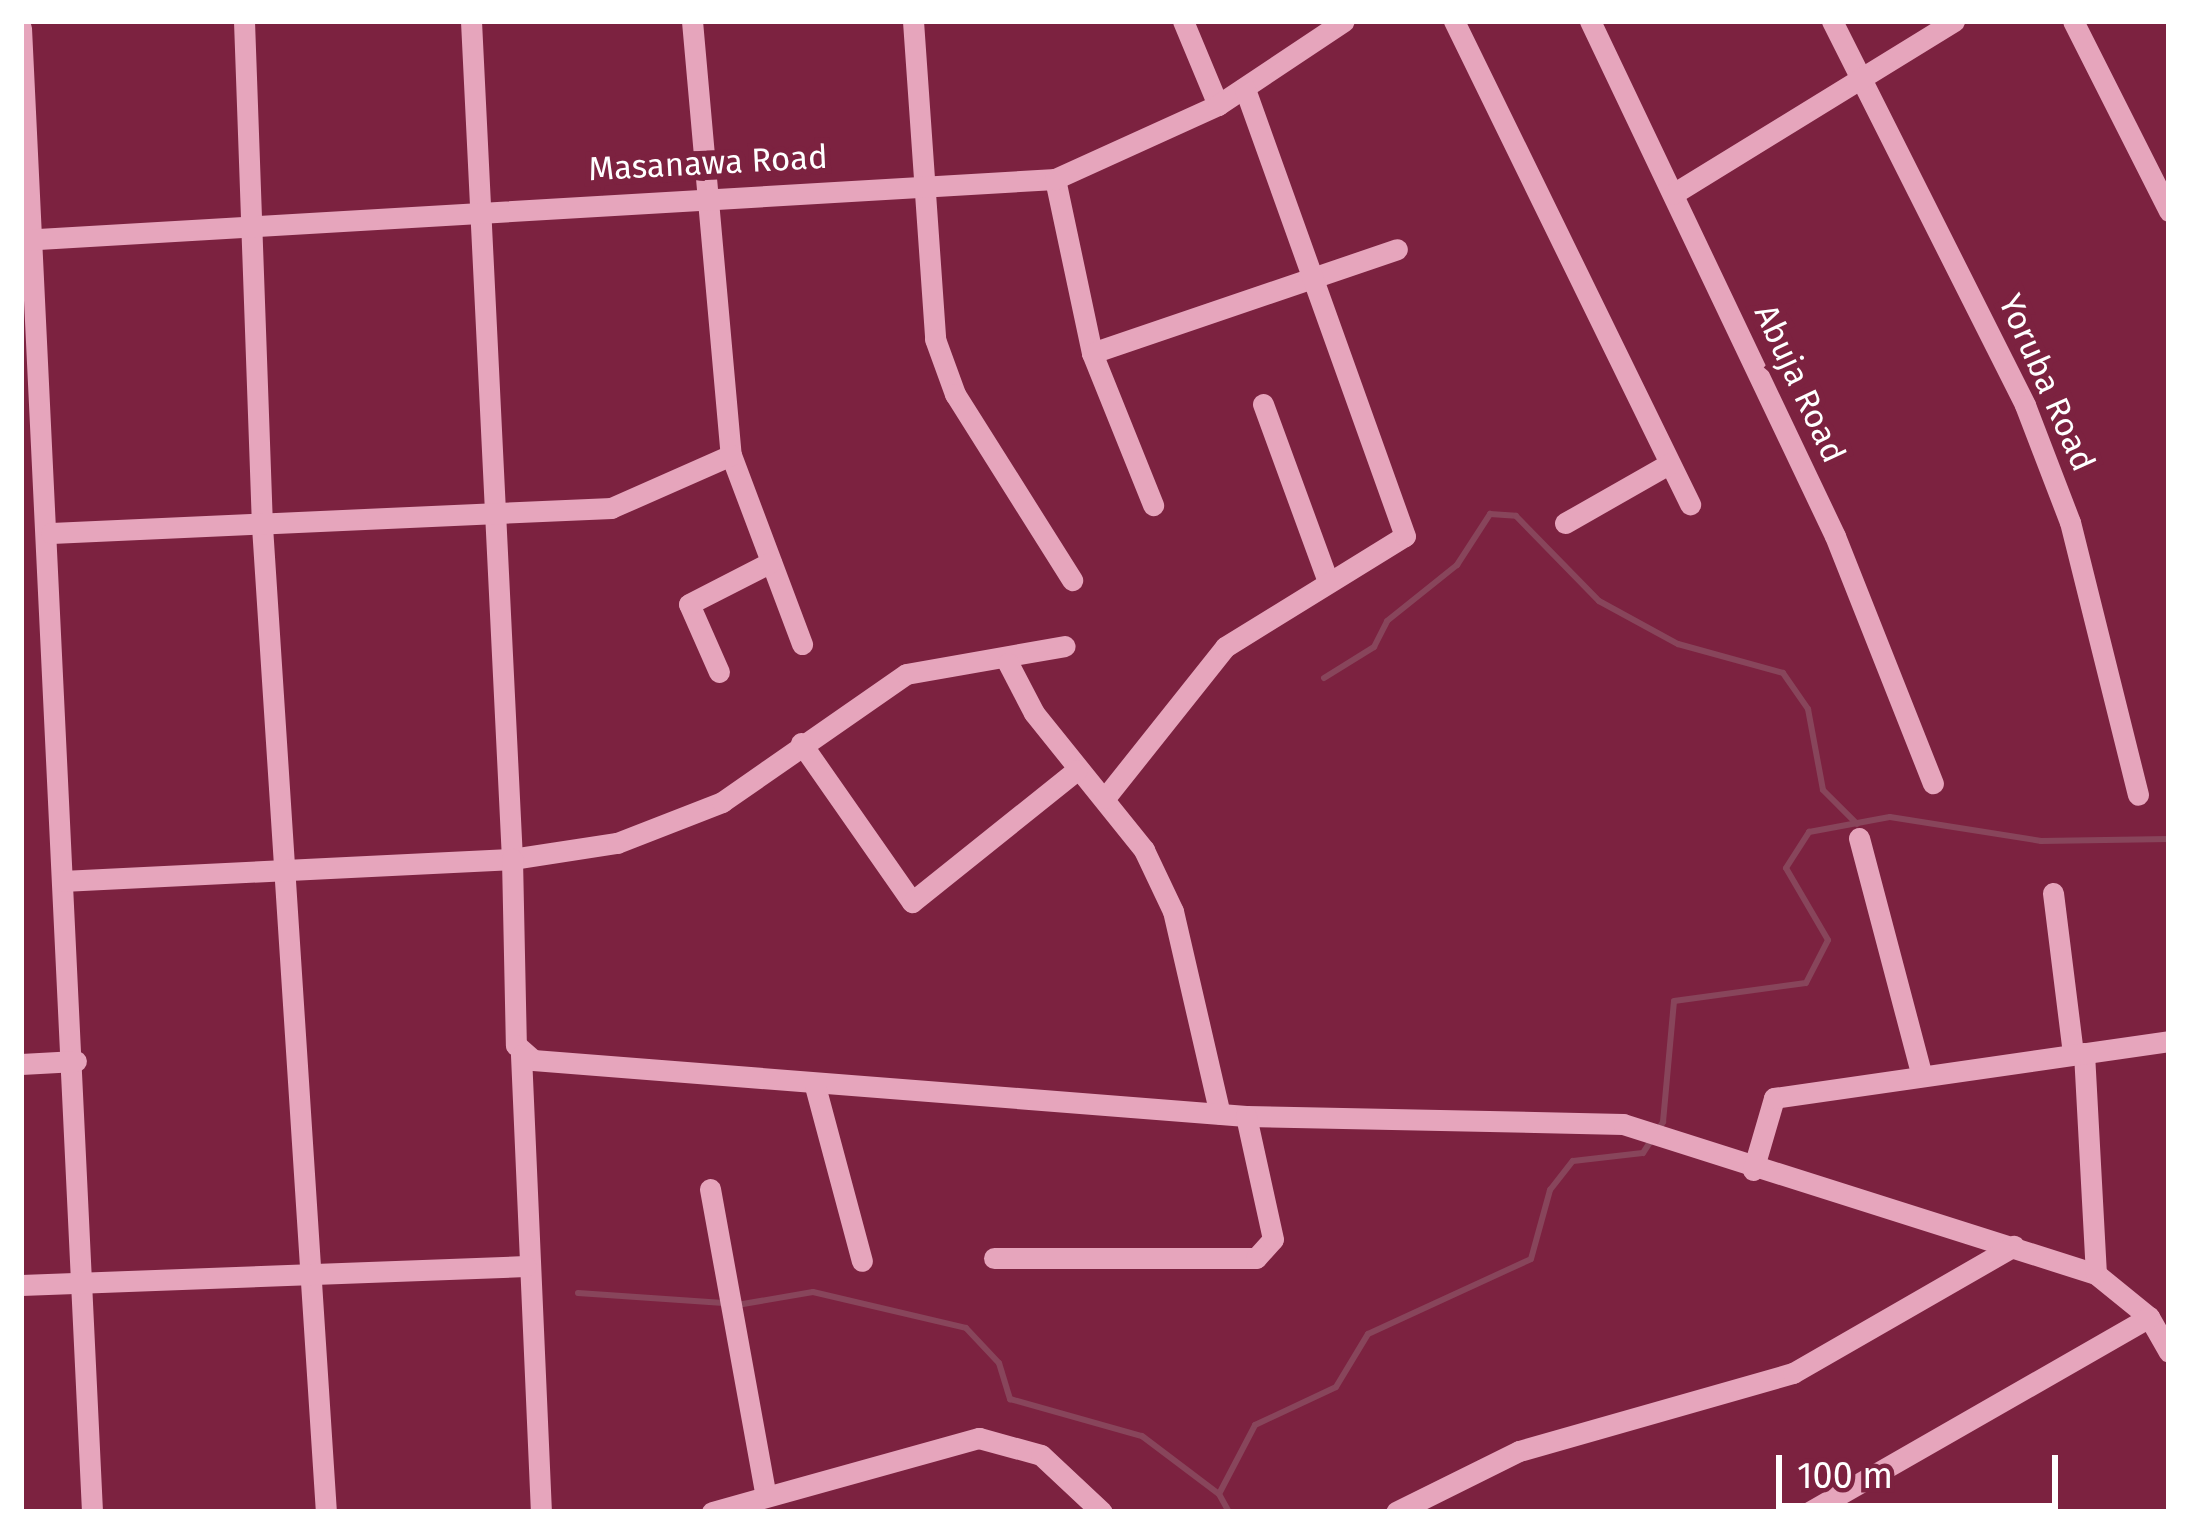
<!DOCTYPE html>
<html>
<head>
<meta charset="utf-8">
<style>
  body { margin:0 }
  #map { position:relative; width:2190px; height:1533px; overflow:hidden; background:#7c2240; font-family:"Fira Sans",sans-serif }
  div>[style] { position:absolute }
  [style*='--x'] { left:calc(var(--x)*1px); top:calc(var(--y)*1px); width:calc(var(--w)*1px); rotate:calc(var(--a)*1deg) }
  .stream>* { height:6px; margin:-3px; padding:0 3px; transform-origin:3px; border-radius:3px; background:#88455b }
  .minor>* { height:21px; margin:-10.5px; padding:0 10.5px; transform-origin:10.5px; border-radius:10.5px; background:#e6a5bc }
  span { translate:-50% -50%; white-space:nowrap; text-align:center; line-height:1.15; -webkit-text-stroke:12px #7c2240; paint-order:stroke }
  .street-label { font-size:33px; color:#fff }
  .frame { position:absolute; inset:0; border:24px solid #fff; pointer-events:none }
  .scale { position:absolute; left:1776px; top:1455px; width:282px; height:54px; box-sizing:border-box; border:6px solid #fff; border-top:0; padding-left:15px; font-size:36px; line-height:42px; white-space:nowrap; color:#fff; -webkit-text-stroke:9px #7c2240; paint-order:stroke }
</style>
</head>
<body>
<div id="map">
  <div class="stream">
    <i style="--x:1324;--y:678;--w:59;--a:-31.8"></i>
    <i style="--x:1374;--y:647;--w:29;--a:-63"></i>
    <i style="--x:1387;--y:621;--w:90;--a:-38.7"></i>
    <i style="--x:1457;--y:565;--w:61;--a:-57.1"></i>
    <i style="--x:1490;--y:514;--w:26;--a:4"></i>
    <i style="--x:1516;--y:516;--w:119;--a:45.7"></i>
    <i style="--x:1599;--y:601;--w:90;--a:28.6"></i>
    <i style="--x:1678;--y:644;--w:109;--a:15.4"></i>
    <i style="--x:1783;--y:673;--w:44;--a:55.2"></i>
    <i style="--x:1808;--y:709;--w:82;--a:79.5"></i>
    <i style="--x:1823;--y:790;--w:48;--a:45"></i>
    <i style="--x:578;--y:1293;--w:146;--a:3.9"></i>
    <i style="--x:737;--y:1305;--w:77;--a:-9.7"></i>
    <i style="--x:813;--y:1292;--w:157;--a:13.2"></i>
    <i style="--x:966;--y:1328;--w:48;--a:46.7"></i>
    <i style="--x:999;--y:1363;--w:38;--a:73"></i>
    <i style="--x:1010;--y:1399;--w:137;--a:15.7"></i>
    <i style="--x:1142;--y:1436;--w:96;--a:37"></i>
    <i style="--x:1219;--y:1494;--w:78;--a:-62.4"></i>
    <i style="--x:1255;--y:1425;--w:89;--a:-25.1"></i>
    <i style="--x:1336;--y:1387;--w:62;--a:-58.9"></i>
    <i style="--x:1368;--y:1334;--w:179;--a:-24.7"></i>
    <i style="--x:1531;--y:1259;--w:72;--a:-74.6"></i>
    <i style="--x:1550;--y:1190;--w:37;--a:-52"></i>
    <i style="--x:1573;--y:1161;--w:70;--a:-6.5"></i>
    <i style="--x:1643;--y:1153;--w:37;--a:-57"></i>
    <i style="--x:1663;--y:1122;--w:121;--a:-84.8"></i>
    <i style="--x:1674;--y:1001;--w:133;--a:-7.8"></i>
    <i style="--x:1806;--y:983;--w:48;--a:-62.9"></i>
    <i style="--x:1828;--y:940;--w:83;--a:-120.3"></i>
    <i style="--x:1786;--y:868;--w:43;--a:-57.4"></i>
    <i style="--x:1809;--y:832;--w:82;--a:-10.5"></i>
    <i style="--x:1890;--y:817;--w:153;--a:9"></i>
    <i style="--x:2041;--y:841;--w:128;--a:-0.9"></i>
    <i style="--x:1219;--y:1494;--w:21;--a:61"></i>
  </div>
  <div class="minor">
    <i style="--x:244;--y:21;--w:505;--a:87.96"></i>
    <i style="--x:262;--y:526;--w:988;--a:86.29"></i>
    <i style="--x:471;--y:21;--w:839;--a:87.2"></i>
    <i style="--x:512;--y:859;--w:106;--a:-8.7"></i>
    <i style="--x:617;--y:843;--w:113;--a:-21.3"></i>
    <i style="--x:722;--y:802;--w:224;--a:-34.8"></i>
    <i style="--x:906;--y:674;--w:161;--a:-10"></i>
    <i style="--x:692;--y:21;--w:436;--a:84.9"></i>
    <i style="--x:731;--y:455;--w:202;--a:69.4"></i>
    <i style="--x:913;--y:21;--w:319;--a:86"></i>
    <i style="--x:935;--y:339;--w:59;--a:70"></i>
    <i style="--x:955;--y:394;--w:220;--a:57.8"></i>
    <i style="--x:1183;--y:21;--w:91;--a:67.4"></i>
    <i style="--x:1454;--y:21;--w:538;--a:63.96"></i>
    <i style="--x:1590;--y:21;--w:570;--a:64.56"></i>
    <i style="--x:1835;--y:536;--w:266;--a:68.4"></i>
    <i style="--x:1832;--y:21;--w:430;--a:63.3"></i>
    <i style="--x:2025;--y:405;--w:125;--a:69"></i>
    <i style="--x:2070;--y:522;--w:281;--a:76"></i>
    <i style="--x:2073;--y:21;--w:213;--a:63.2"></i>
    <i style="--x:21;--y:28;--w:1486;--a:87.26"></i>
    <i style="--x:1055;--y:179;--w:178;--a:78"></i>
    <i style="--x:1092;--y:353;--w:164;--a:68.1"></i>
    <i style="--x:1673;--y:194;--w:330;--a:-31.6"></i>
    <i style="--x:21;--y:240;--w:1036;--a:-3.38"></i>
    <i style="--x:1055;--y:179;--w:179;--a:-24.4"></i>
    <i style="--x:1218;--y:105;--w:151;--a:-33.7"></i>
    <i style="--x:1092;--y:353;--w:322;--a:-18.8"></i>
    <i style="--x:1263;--y:404;--w:186;--a:69.9"></i>
    <i style="--x:1565;--y:523;--w:120;--a:-29.6"></i>
    <i style="--x:51;--y:533;--w:561;--a:-2.56"></i>
    <i style="--x:611;--y:508;--w:131;--a:-23.8"></i>
    <i style="--x:1008;--y:663;--w:56;--a:62.5"></i>
    <i style="--x:1034;--y:713;--w:176;--a:51.2"></i>
    <i style="--x:1144;--y:850;--w:68;--a:64.6"></i>
    <i style="--x:1173;--y:911;--w:208;--a:77"></i>
    <i style="--x:719;--y:672;--w:74;--a:-113.8"></i>
    <i style="--x:689;--y:604;--w:92;--a:-27.1"></i>
    <i style="--x:801;--y:743;--w:194;--a:55.1"></i>
    <i style="--x:912;--y:902;--w:211;--a:-38.7"></i>
    <i style="--x:1105;--y:798;--w:193;--a:-51.5"></i>
    <i style="--x:1225;--y:647;--w:211;--a:-31.7"></i>
    <i style="--x:1405;--y:536;--w:476;--a:-109.7"></i>
    <i style="--x:1859;--y:838;--w:239;--a:75.2"></i>
    <i style="--x:62;--y:881;--w:451;--a:-2.8"></i>
    <i style="--x:512;--y:859;--w:186;--a:88.8"></i>
    <i style="--x:516;--y:1045;--w:23;--a:41"></i>
    <i style="--x:533;--y:1060;--w:715;--a:4.49"></i>
    <i style="--x:1246;--y:1116;--w:377;--a:1.2"></i>
    <i style="--x:1623;--y:1124;--w:496;--a:17.6"></i>
    <i style="--x:2096;--y:1274;--w:68;--a:39.1"></i>
    <i style="--x:2149;--y:1317;--w:40;--a:60.3"></i>
    <i style="--x:2053;--y:893;--w:162;--a:82.9"></i>
    <i style="--x:2084;--y:1053;--w:221;--a:86.9"></i>
    <i style="--x:521;--y:1055;--w:457;--a:87.5"></i>
    <i style="--x:21;--y:1064;--w:55;--a:-3.1"></i>
    <i style="--x:815;--y:1086;--w:181;--a:75"></i>
    <i style="--x:1753;--y:1170;--w:75;--a:-73.7"></i>
    <i style="--x:1774;--y:1098;--w:399;--a:-8.2"></i>
    <i style="--x:710;--y:1189;--w:308;--a:79.7"></i>
    <i style="--x:994;--y:1258;--w:262;--a:0"></i>
    <i style="--x:1256;--y:1258;--w:25;--a:-48"></i>
    <i style="--x:1273;--y:1239;--w:126;--a:-102.4"></i>
    <i style="--x:21;--y:1285;--w:505;--a:-2.15"></i>
    <i style="--x:712;--y:1512;--w:277;--a:-15.5"></i>
    <i style="--x:979;--y:1438;--w:64;--a:15.3"></i>
    <i style="--x:1041;--y:1455;--w:83;--a:43.1"></i>
    <i style="--x:1396;--y:1512;--w:137;--a:-26.4"></i>
    <i style="--x:1519;--y:1451;--w:285;--a:-15.9"></i>
    <i style="--x:1793;--y:1373;--w:255;--a:-29.9"></i>
    <i style="--x:1809;--y:1512;--w:392;--a:-29.8"></i>
  </div>
  <div class="street-label">
    <span style="left:708px;top:164px;rotate:-3deg">Masanawa Road</span>
    <span style="left:2046px;top:383px;rotate:66deg">Yoruba Road</span>
    <span style="left:1799px;top:384px;rotate:65deg">Abuja Road</span>
  </div>
  <div class="frame"></div>
  <div class="scale">100 m</div>
</div>
</body>
</html>
